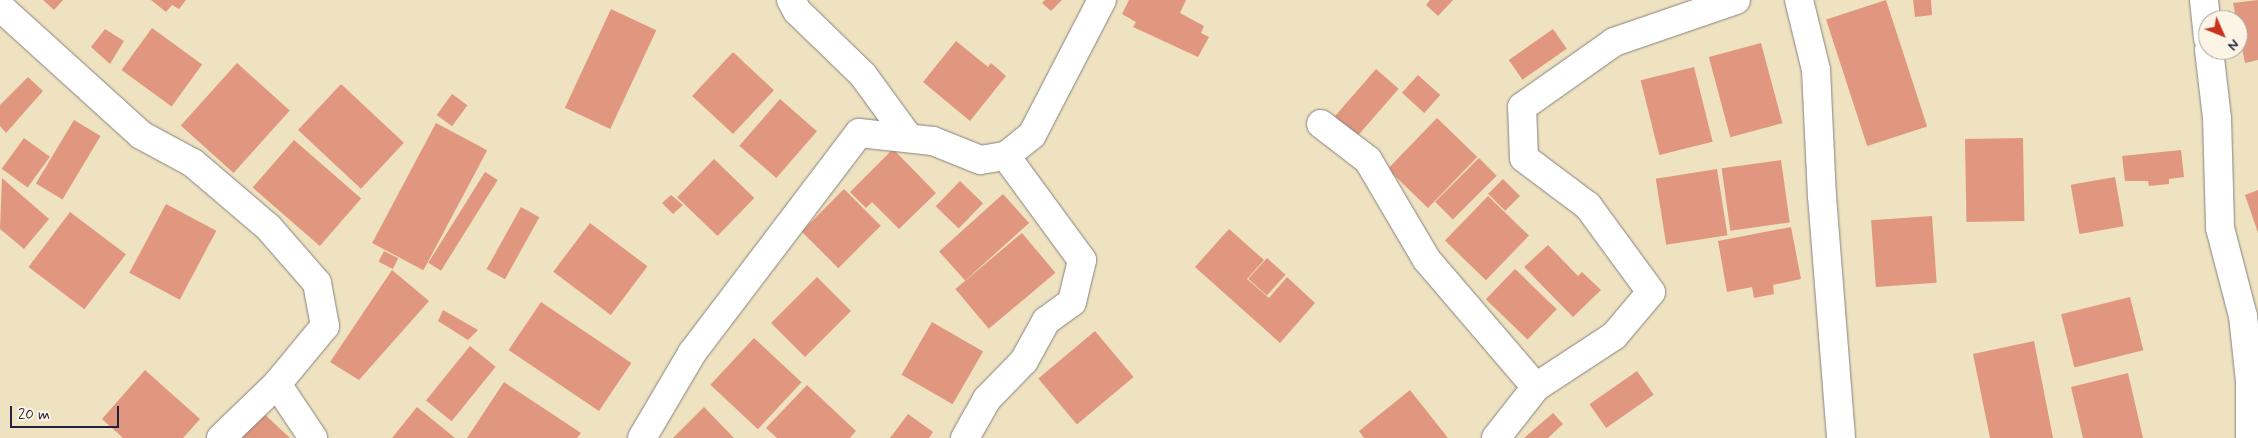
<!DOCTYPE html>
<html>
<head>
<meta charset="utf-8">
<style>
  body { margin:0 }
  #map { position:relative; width:2258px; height:438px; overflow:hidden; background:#eee2c1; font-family:Mynerve,sans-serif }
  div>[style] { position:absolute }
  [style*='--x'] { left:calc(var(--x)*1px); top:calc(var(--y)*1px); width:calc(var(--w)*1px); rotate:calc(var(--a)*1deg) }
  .building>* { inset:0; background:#e1977f; transform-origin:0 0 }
  .roads { filter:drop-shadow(0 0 1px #88827e) drop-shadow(0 0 1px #88827e) }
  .minor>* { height:28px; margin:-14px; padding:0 14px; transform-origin:14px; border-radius:14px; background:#fff }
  span { translate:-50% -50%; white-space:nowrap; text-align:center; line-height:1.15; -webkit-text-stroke:4px #fcf5e5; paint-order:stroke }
  .north { position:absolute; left:2198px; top:10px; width:50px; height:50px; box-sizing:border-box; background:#fcf5e5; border:1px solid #a5a1a1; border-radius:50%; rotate:134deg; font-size:14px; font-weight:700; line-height:20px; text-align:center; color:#22223b }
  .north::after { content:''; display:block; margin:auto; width:18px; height:22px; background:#c8321e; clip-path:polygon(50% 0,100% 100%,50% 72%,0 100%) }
  .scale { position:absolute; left:10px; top:406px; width:109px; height:22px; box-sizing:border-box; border:2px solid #22223b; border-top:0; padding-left:6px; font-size:15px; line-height:18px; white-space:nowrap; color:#22223b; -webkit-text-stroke:4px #fcf5e5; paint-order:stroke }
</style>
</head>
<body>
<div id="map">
  <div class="building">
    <i style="clip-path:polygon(43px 0,63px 0,54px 10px)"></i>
    <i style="clip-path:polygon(151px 0,186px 0,179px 9px,172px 5px,166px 12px)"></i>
    <i style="clip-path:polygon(1045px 0,1062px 0,1051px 11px,1042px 3px)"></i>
    <i style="clip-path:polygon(1129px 0,1186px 0,1180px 13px,1204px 26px,1201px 33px,1209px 37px,1198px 57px,1133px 27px,1136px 22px,1122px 14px)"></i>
    <i style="clip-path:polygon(1430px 0,1453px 0,1438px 16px,1426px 5px)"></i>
    <i style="left:1886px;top:0;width:133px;height:63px;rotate:72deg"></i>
    <i style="clip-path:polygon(1913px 0,1931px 0,1932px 15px,1915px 17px)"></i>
    <i style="clip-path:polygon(2258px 0,2258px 60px,2245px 63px,2233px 3px)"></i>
    <i style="left:611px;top:9px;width:50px;height:109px;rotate:25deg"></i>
    <i style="left:152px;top:28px;width:62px;height:52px;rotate:36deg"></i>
    <i style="clip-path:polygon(105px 29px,124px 41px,110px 64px,91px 47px)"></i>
    <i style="left:1553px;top:29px;width:24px;height:54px;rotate:55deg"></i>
    <i style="clip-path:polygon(956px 41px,988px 67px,991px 63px,1006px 76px,970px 121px,923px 82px)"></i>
    <i style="left:1761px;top:43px;width:83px;height:54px;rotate:75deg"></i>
    <i style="left:733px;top:52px;width:56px;height:60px;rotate:43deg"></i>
    <i style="left:237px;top:63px;width:71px;height:84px;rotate:42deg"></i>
    <i style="left:1694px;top:67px;width:77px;height:55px;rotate:76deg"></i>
    <i style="left:1376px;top:69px;width:30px;height:66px;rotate:41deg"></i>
    <i style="left:1418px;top:75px;width:30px;height:24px;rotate:42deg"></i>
    <i style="clip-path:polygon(28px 77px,43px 91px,6px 133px,0 126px,0 105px)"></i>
    <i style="left:341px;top:84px;width:86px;height:63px;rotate:43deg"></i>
    <i style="left:452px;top:94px;width:19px;height:26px;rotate:36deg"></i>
    <i style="left:780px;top:99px;width:49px;height:62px;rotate:41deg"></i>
    <i style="left:1437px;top:118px;width:56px;height:71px;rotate:44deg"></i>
    <i style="left:74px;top:120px;width:31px;height:74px;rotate:31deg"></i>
    <i style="left:436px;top:123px;width:58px;height:136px;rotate:28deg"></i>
    <i style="left:24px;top:138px;width:32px;height:38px;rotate:36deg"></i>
    <i style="left:2023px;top:138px;width:83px;height:58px;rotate:89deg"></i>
    <i style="left:294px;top:140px;width:89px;height:63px;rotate:41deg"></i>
    <i style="clip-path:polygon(893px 149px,936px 193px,899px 229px,872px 202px,866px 208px,850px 192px)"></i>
    <i style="clip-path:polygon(2181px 150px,2184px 177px,2169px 179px,2169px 184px,2149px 186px,2148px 181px,2125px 181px,2122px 156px)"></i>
    <i style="left:1479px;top:158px;width:25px;height:62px;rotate:45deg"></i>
    <i style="left:714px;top:159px;width:56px;height:53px;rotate:44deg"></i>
    <i style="left:1781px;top:160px;width:63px;height:60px;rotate:82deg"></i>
    <i style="left:1717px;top:169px;width:67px;height:62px;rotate:81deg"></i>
    <i style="left:485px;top:172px;width:15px;height:107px;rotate:32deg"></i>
    <i style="left:2115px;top:177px;width:50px;height:45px;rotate:80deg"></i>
    <i style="clip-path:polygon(2px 178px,49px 219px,24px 249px,0 229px)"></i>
    <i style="left:1503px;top:179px;width:24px;height:21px;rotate:45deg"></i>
    <i style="left:960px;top:181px;width:32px;height:35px;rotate:44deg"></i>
    <i style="left:844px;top:189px;width:52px;height:60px;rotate:45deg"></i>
    <i style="clip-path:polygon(2258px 190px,2258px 233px,2245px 195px)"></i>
    <i style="left:1003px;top:194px;width:39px;height:86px;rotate:48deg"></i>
    <i style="clip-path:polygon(671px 195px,683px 205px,673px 214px,662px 203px)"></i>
    <i style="left:1488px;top:196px;width:57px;height:62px;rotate:44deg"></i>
    <i style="left:166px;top:204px;width:57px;height:78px;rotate:28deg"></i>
    <i style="left:521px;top:207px;width:21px;height:71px;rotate:29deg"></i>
    <i style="left:70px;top:212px;width:70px;height:69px;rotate:37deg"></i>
    <i style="left:1932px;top:216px;width:67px;height:61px;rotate:86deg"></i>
    <i style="left:590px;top:223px;width:72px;height:61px;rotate:37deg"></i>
    <i style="clip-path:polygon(1791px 227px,1801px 279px,1773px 285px,1774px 294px,1754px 298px,1752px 287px,1727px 292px,1718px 241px)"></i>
    <i style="clip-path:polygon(1229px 229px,1264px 260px,1247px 279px,1269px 298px,1287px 277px,1315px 303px,1280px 343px,1195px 267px)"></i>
    <i style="left:1022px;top:233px;width:52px;height:87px;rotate:50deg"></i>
    <i style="clip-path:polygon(1548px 245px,1578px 276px,1582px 272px,1601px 290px,1573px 317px,1524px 267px)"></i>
    <i style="left:384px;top:251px;width:16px;height:12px;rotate:27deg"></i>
    <i style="left:1267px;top:258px;width:25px;height:28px;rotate:42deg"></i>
    <i style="left:1515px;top:269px;width:58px;height:42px;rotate:44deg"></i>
    <i style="clip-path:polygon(392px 270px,429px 301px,359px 380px,330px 362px)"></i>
    <i style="left:817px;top:277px;width:48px;height:65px;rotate:45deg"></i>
    <i style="left:2130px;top:297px;width:55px;height:71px;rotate:76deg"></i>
    <i style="left:541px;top:302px;width:109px;height:58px;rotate:34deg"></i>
    <i style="clip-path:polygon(443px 310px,478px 330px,468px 340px,438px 321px)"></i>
    <i style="left:932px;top:322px;width:59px;height:61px;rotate:30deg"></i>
    <i style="left:1095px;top:331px;width:60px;height:74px;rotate:50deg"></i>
    <i style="left:754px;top:338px;width:65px;height:64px;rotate:43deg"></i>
    <i style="clip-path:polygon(2034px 341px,2053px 438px,1990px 438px,1973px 354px)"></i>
    <i style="left:470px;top:346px;width:33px;height:70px;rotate:39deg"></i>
    <i style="clip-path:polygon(145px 370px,200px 419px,183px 438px,123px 438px,102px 419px)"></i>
    <i style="left:1637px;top:371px;width:29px;height:58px;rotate:55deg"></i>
    <i style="clip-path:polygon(2128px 373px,2143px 438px,2083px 438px,2071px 387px)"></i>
    <i style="clip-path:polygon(504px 382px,581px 433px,577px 438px,467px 438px)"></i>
    <i style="clip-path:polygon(807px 385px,856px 431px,850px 438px,777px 438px,766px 428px)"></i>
    <i style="clip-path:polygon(1410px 390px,1448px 438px,1364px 438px,1359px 431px)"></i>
    <i style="clip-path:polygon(417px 407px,455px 438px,392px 438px)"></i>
    <i style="clip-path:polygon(704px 407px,734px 438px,673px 438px)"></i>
    <i style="clip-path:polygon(259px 409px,290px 438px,232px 438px)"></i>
    <i style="clip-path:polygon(1553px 413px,1563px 424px,1548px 438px,1524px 438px)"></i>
    <i style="clip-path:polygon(908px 414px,933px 432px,929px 438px,890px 438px)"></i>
  </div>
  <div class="roads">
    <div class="minor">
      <i style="--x:791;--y:0;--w:13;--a:61"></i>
      <i style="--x:797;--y:11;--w:92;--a:44.1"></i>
      <i style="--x:863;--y:75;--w:78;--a:53.9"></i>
      <i style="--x:1799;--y:0;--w:72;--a:76.3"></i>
      <i style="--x:1816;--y:70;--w:126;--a:87.3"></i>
      <i style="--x:1822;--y:196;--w:243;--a:85.5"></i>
      <i style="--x:2204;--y:0;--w:39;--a:84"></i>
      <i style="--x:0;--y:7;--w:190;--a:42.2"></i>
      <i style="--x:141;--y:135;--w:59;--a:28.3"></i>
      <i style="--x:193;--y:163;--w:100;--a:40.5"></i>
      <i style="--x:269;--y:228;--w:73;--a:48.9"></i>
      <i style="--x:317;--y:283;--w:44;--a:79.5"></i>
      <i style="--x:325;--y:326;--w:75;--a:129.6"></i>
      <i style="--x:277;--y:384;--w:78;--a:136"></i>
      <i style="--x:2209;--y:50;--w:68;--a:83.3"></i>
      <i style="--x:2217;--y:118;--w:110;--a:88.4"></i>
      <i style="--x:2220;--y:228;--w:91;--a:75.4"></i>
      <i style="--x:2243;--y:316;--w:65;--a:83.9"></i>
      <i style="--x:2250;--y:381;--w:57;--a:90"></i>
      <i style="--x:1321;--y:124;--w:59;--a:37.5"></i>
      <i style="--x:1368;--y:160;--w:116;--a:59.5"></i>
      <i style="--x:1427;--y:260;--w:167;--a:49.4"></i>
      <i style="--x:277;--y:384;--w:65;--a:56.3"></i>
      <i style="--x:642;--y:438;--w:99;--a:-59.5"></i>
      <i style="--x:692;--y:353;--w:276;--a:-52.8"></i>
      <i style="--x:859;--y:133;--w:74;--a:6.2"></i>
      <i style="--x:933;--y:141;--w:51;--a:22"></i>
      <i style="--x:980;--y:160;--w:26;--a:-9"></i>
      <i style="--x:1006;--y:156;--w:33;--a:-39"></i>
      <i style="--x:1032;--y:135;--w:152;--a:-62.6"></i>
      <i style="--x:965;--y:438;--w:45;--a:-60.6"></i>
      <i style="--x:987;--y:399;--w:53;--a:-45.8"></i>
      <i style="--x:1024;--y:361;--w:46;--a:-61.2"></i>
      <i style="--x:1046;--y:321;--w:32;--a:-36"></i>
      <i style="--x:1072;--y:302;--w:43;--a:-76.6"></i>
      <i style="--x:1082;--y:260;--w:129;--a:-126.2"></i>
      <i style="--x:1496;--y:438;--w:65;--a:-51.9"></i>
      <i style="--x:1536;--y:387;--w:93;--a:-33.2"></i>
      <i style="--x:1614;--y:336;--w:57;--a:-49.9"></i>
      <i style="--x:1651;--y:292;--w:107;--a:-126.2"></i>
      <i style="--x:1588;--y:206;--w:80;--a:-143.1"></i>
      <i style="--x:1524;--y:158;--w:51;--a:-92.2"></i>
      <i style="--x:1522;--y:107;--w:113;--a:-35.2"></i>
      <i style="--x:1614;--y:42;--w:129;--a:-19"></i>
    </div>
  </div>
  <div class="north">N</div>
  <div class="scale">20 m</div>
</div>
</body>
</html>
